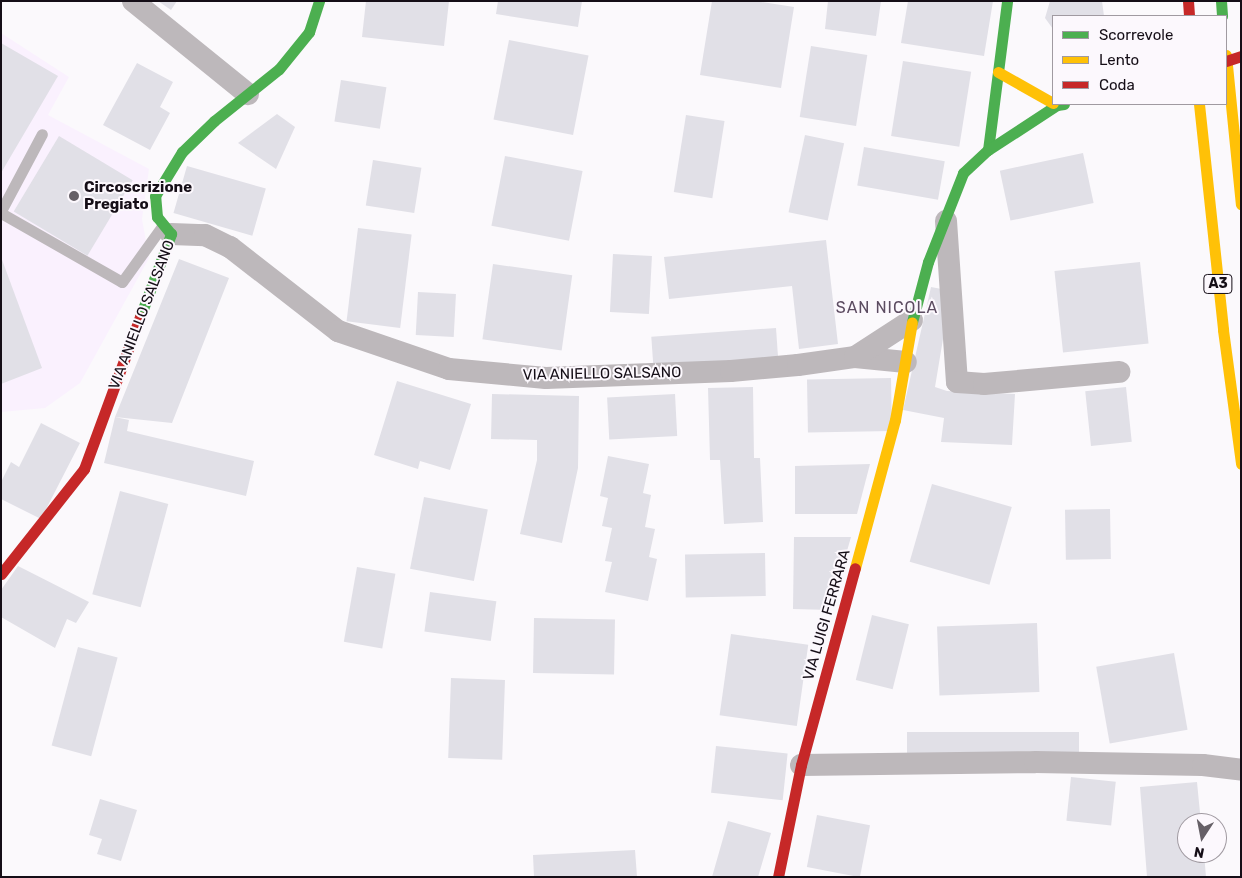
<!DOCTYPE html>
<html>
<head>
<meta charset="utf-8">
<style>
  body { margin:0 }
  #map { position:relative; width:1242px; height:878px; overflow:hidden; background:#fbf9fc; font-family:Rubik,sans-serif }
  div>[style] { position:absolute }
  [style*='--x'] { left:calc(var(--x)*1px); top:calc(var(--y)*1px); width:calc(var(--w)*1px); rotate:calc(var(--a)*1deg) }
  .built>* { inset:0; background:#faf1fe }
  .building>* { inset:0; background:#e1e0e7; transform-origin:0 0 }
  .lane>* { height:11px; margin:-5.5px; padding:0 5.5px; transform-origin:5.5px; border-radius:5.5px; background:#bdb8bb }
  .street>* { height:22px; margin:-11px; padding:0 11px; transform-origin:11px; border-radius:11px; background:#bdb8bb }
  .fast>* { height:11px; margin:-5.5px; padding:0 5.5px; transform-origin:5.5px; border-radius:5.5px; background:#4caf50 }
  .slow>* { height:11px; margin:-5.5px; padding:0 5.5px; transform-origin:5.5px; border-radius:5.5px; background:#ffc107 }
  .jam>* { height:11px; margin:-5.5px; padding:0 5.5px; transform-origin:5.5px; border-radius:5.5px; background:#c62828 }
  .jam-bridge>* { height:11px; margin:-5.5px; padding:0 5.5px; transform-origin:5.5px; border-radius:5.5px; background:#c62828 }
  .dots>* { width:14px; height:14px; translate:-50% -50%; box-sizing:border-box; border:2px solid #fcf8fd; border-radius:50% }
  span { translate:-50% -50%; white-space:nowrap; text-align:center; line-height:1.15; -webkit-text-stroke:4px #fcf8fd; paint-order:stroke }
  .shield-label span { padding:1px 4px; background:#fcf8fd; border:1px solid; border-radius:4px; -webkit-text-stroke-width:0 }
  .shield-label { font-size:14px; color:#150e17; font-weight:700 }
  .poi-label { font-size:15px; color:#150e17; font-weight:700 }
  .left { translate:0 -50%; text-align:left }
  .street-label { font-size:15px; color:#150e17 }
  .neighbourhood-label { font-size:16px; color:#5c4c61; letter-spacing:1px }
  .frame { position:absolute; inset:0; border:2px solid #150e17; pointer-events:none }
  .legend { position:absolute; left:1052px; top:15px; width:175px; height:90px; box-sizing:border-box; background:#fcf8fd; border:1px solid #a09aa1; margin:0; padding:6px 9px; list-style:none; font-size:15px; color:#150e17 }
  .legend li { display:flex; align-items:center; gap:10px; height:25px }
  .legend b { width:25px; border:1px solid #a09aa1 }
  .north { position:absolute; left:1177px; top:813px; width:50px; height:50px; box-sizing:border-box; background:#fcf8fd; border:1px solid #a09aa1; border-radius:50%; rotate:191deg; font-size:14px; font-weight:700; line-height:20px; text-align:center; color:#150e17 }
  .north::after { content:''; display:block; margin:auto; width:18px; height:22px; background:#666067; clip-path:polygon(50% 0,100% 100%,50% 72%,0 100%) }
</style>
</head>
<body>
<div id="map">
  <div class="built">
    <i style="clip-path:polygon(1px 33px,69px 77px,48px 115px,149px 169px,142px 219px,149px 258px,80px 383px,45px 408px,1px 412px)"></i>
  </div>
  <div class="building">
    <i style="clip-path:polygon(158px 1px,177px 1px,171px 10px)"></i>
    <i style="clip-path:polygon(366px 1px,449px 1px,444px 46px,362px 37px)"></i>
    <i style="clip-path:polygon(498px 1px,582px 1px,578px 27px,496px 14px)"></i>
    <i style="clip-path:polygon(712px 1px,755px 1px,794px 7px,781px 88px,700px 75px)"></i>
    <i style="clip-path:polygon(828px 1px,881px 1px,876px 36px,825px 29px)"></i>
    <i style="clip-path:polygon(908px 1px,993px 1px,984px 56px,901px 43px)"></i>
    <i style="clip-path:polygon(1050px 1px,1102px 1px,1104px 16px,1053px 16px,1053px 29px,1045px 18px)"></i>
    <i style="left:509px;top:40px;width:81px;height:81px;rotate:11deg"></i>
    <i style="clip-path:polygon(1px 43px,58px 76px,1px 173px)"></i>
    <i style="left:811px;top:46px;width:57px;height:72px;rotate:9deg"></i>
    <i style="left:903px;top:61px;width:69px;height:76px;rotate:9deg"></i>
    <i style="clip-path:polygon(137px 63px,173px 82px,160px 107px,170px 113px,150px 150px,103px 125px)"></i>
    <i style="left:341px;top:80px;width:46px;height:42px;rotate:9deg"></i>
    <i style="clip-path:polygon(277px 114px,295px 127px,276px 169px,238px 143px)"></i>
    <i style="left:686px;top:115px;width:39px;height:78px;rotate:9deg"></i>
    <i style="left:805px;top:135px;width:40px;height:79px;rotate:12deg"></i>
    <i style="left:59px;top:136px;width:86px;height:88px;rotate:31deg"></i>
    <i style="left:864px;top:147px;width:82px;height:39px;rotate:10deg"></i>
    <i style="left:1083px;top:153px;width:51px;height:85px;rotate:78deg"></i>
    <i style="left:505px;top:156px;width:79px;height:71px;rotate:11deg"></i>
    <i style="left:373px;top:160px;width:49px;height:46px;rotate:9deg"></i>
    <i style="left:187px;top:166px;width:82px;height:49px;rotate:16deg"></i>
    <i style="left:358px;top:228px;width:54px;height:94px;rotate:7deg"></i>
    <i style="clip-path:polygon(826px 240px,838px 344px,799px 349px,792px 286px,669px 299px,664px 257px)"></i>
    <i style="left:613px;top:254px;width:39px;height:58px;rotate:3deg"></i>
    <i style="clip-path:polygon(1px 257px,42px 368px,1px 384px)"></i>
    <i style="clip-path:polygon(179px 259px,229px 278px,172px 423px,115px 417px,129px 420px,127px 431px,254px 461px,246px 496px,104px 463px,115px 417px)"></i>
    <i style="left:1140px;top:262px;width:82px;height:86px;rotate:84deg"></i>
    <i style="left:493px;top:264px;width:80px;height:76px;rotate:8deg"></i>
    <i style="clip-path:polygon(931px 287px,947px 290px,946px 321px,935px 387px,947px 391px,1015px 394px,1012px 445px,941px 442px,944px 418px,903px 410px)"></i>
    <i style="left:418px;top:292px;width:38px;height:43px;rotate:3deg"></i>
    <i style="left:776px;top:328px;width:30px;height:125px;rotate:86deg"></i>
    <i style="left:891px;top:378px;width:53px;height:84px;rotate:89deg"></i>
    <i style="clip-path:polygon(397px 381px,471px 404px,450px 470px,420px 461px,418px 469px,374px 455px)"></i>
    <i style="clip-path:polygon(753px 387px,754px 458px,760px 458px,763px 522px,724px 524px,720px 460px,710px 460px,708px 388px)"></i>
    <i style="left:1126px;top:387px;width:55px;height:41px;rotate:84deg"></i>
    <i style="clip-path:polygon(492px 394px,579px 396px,578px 468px,562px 543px,520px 534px,537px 460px,537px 440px,491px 439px)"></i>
    <i style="left:675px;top:394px;width:42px;height:68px;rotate:87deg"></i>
    <i style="clip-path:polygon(41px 423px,80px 443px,41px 519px,1px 499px,1px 482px,11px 462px,19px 467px)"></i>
    <i style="clip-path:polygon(608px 456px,649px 464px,643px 493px,651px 495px,645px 527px,655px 529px,649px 557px,657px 559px,648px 601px,605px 592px,612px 562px,605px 561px,612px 528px,602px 526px,608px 498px,600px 496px)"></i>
    <i style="clip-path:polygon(870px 464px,857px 514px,795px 514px,795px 466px)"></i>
    <i style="left:932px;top:484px;width:83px;height:81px;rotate:16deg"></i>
    <i style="left:120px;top:491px;width:50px;height:107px;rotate:15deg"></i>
    <i style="left:424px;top:497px;width:65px;height:73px;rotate:11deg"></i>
    <i style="left:1110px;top:509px;width:50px;height:45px;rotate:89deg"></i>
    <i style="clip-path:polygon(794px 537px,851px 537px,830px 610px,793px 609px)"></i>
    <i style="left:765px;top:553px;width:43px;height:80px;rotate:89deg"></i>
    <i style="clip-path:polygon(18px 566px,89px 602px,76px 623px,67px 619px,55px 648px,1px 617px,1px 590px)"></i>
    <i style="left:357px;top:567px;width:39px;height:76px;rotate:10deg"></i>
    <i style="left:430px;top:592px;width:67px;height:40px;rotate:8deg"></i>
    <i style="left:872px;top:615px;width:38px;height:67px;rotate:14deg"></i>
    <i style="left:534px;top:618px;width:81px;height:55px;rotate:1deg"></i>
    <i style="left:1037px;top:623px;width:69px;height:100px;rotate:88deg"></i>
    <i style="left:731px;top:634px;width:78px;height:82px;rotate:8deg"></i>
    <i style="left:78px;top:647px;width:41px;height:102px;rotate:15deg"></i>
    <i style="left:1174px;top:653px;width:78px;height:79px;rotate:80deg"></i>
    <i style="left:451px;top:678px;width:54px;height:80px;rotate:2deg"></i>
    <i style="left:1079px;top:732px;width:28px;height:172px;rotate:90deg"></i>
    <i style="left:716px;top:746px;width:72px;height:47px;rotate:6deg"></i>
    <i style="left:1071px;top:777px;width:45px;height:44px;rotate:6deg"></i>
    <i style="clip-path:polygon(1197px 782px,1201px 823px,1187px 823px,1187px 853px,1204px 853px,1206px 877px,1147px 877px,1140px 787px)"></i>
    <i style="clip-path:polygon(100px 799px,137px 810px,121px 861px,97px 854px,102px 839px,89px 835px)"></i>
    <i style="left:817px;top:815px;width:54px;height:53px;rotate:11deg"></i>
    <i style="clip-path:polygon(728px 821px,771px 833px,758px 877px,712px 877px)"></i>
    <i style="clip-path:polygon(635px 850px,637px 877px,534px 877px,533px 855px)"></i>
  </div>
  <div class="lane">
    <i style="--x:1;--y:211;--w:87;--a:-62"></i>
    <i style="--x:1;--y:213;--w:139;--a:29.7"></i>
    <i style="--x:122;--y:282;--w:70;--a:-54.3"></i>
  </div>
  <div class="street">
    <i style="--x:133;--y:1;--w:148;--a:39"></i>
    <i style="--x:946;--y:221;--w:161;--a:86.1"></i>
    <i style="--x:957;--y:382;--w:27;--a:4"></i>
    <i style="--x:984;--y:384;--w:136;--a:-5.1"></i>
    <i style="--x:171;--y:234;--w:34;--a:2"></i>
    <i style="--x:205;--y:235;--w:28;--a:26"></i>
    <i style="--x:230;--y:247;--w:137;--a:37.9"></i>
    <i style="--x:338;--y:331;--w:117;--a:18.9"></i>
    <i style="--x:449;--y:369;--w:97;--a:5.3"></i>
    <i style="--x:546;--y:378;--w:185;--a:-2.2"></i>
    <i style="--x:731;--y:371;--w:67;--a:-5.1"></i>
    <i style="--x:798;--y:365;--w:58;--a:-8"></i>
    <i style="--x:855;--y:357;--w:51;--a:5.6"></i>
    <i style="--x:855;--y:357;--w:68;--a:-33"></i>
    <i style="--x:801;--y:765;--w:234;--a:-0.7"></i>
    <i style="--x:1035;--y:762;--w:168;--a:1"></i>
    <i style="--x:1203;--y:765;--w:38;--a:7"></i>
  </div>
  <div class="fast">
    <i style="--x:1221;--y:1;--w:15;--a:86"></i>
    <i style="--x:988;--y:150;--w:150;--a:-82.7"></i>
    <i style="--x:140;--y:317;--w:89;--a:-69.5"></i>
    <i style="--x:171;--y:234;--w:22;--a:-129"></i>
    <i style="--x:157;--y:217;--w:21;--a:-95"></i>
    <i style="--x:155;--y:196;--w:52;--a:-58.5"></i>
    <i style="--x:182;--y:152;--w:45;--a:-44.1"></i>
    <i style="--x:214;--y:121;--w:83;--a:-38.7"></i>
    <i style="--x:279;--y:69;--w:48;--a:-51"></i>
    <i style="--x:309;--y:32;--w:33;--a:-72"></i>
    <i style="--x:912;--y:322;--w:62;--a:-75.1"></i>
    <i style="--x:928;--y:262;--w:96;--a:-68.5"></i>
    <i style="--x:963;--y:173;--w:34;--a:-43"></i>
    <i style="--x:988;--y:150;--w:82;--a:-33.1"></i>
    <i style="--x:1057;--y:105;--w:7;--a:-8"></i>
  </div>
  <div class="slow">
    <i style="--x:1226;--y:55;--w:150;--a:84.3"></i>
    <i style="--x:998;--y:72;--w:63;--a:29.4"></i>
    <i style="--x:1199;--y:104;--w:227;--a:83.9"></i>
    <i style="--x:1223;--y:330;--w:135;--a:82.3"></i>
    <i style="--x:855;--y:568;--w:153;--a:-74.9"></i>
    <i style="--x:895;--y:420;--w:99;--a:-80.2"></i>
  </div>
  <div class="jam">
    <i style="--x:1188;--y:1;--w:15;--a:86"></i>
    <i style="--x:1;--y:574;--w:134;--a:-51.7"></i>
    <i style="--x:84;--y:469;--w:162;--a:-69.8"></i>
    <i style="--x:778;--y:877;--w:114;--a:-78.4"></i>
    <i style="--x:801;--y:765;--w:204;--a:-74.7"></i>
  </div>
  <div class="jam-bridge">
    <i style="--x:1226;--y:61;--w:16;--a:-18"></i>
  </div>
  <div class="dots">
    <i style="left:74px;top:196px;background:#666067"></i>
  </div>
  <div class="shield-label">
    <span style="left:1218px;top:284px">A3</span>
  </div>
  <div class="poi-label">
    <span class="left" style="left:84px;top:196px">Circoscrizione<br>Pregiato</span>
  </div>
  <div class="street-label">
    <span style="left:142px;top:315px;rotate:-69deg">VIA ANIELLO SALSANO</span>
    <span style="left:602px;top:374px;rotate:-1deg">VIA ANIELLO SALSANO</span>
    <span style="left:827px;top:615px;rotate:-74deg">VIA LUIGI FERRARA</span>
  </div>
  <div class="neighbourhood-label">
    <span style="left:887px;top:308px">SAN NICOLA</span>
  </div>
  <div class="frame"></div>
  <ul class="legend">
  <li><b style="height:6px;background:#4caf50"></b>Scorrevole</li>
  <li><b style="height:6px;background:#ffc107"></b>Lento</li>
  <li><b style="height:6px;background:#c62828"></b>Coda</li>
  </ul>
  <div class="north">N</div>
</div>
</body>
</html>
